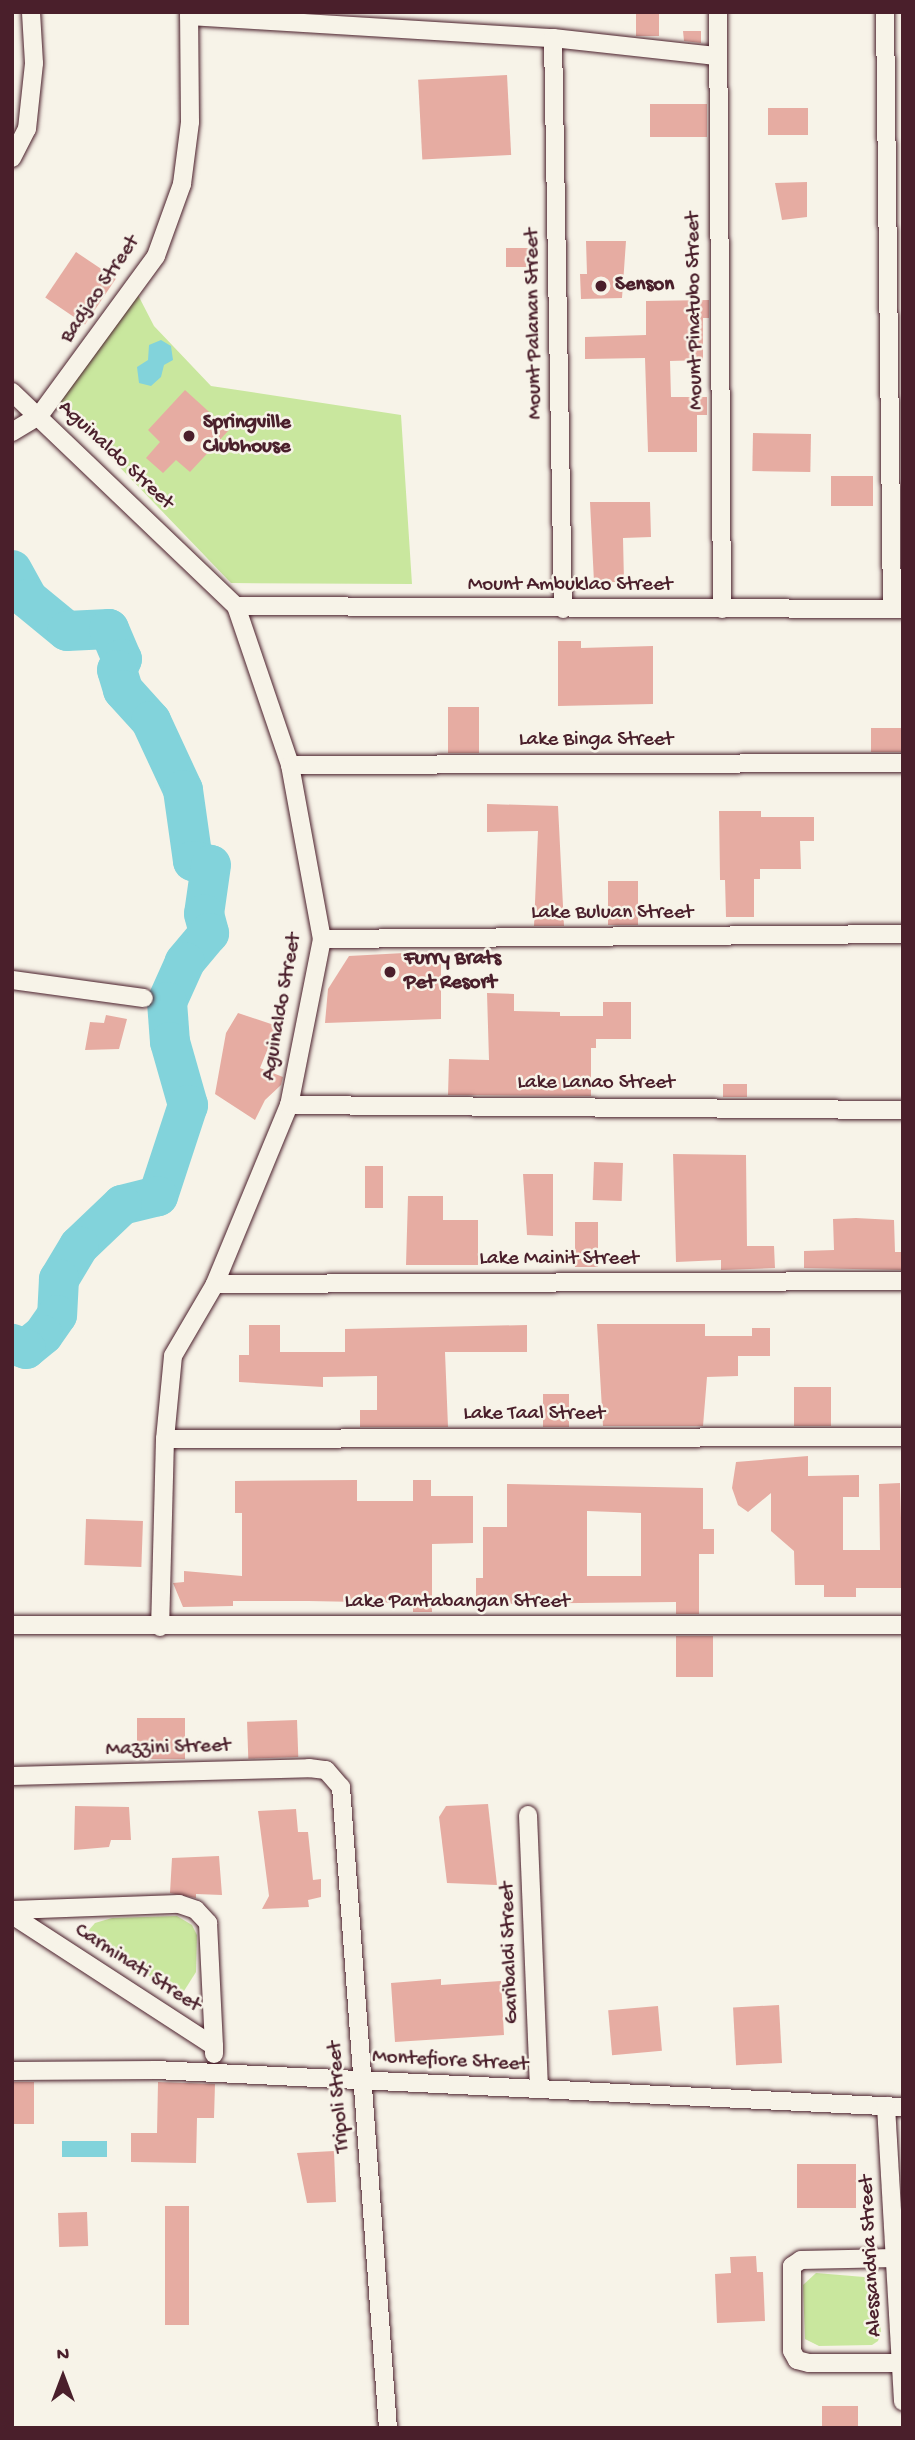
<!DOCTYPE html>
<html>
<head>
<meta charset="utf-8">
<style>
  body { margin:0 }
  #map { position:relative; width:915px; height:2440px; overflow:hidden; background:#f7f3e8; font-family:"Gochi Hand",sans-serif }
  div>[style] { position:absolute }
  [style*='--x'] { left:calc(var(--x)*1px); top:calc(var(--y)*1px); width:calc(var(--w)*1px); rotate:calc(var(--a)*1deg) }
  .green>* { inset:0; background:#c9e79e }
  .water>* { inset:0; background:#82d3db; transform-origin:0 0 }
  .river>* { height:40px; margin:-20px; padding:0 20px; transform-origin:20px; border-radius:20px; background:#82d3db }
  .building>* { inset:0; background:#e6aca2; transform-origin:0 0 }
  .roads { filter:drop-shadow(0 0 2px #4a1f2b) drop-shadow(0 0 2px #4a1f2b) }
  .street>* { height:18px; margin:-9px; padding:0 9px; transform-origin:9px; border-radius:9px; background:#f7f3e8 }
  .dots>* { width:19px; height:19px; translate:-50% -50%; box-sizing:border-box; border:4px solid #f7f3e8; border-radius:50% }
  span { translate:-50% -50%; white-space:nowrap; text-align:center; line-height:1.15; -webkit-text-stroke:5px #f7f3e8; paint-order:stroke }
  .poi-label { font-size:21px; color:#4a1f2b; font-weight:700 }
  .left { translate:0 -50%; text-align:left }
  .street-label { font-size:21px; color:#4a1f2b }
  .frame { position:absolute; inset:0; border:14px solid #4a1f2b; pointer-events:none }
  .north { position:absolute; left:28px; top:2342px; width:70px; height:70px; -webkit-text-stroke:5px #f7f3e8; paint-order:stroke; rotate:0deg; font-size:19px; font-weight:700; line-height:28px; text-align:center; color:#4a1f2b }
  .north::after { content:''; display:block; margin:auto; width:24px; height:32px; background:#4a1f2b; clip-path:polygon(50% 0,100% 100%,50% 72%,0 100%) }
</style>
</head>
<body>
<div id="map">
  <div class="green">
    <i style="clip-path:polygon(138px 295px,154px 326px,211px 386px,401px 415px,412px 584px,231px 583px,58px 403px)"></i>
    <i style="clip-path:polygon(177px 1916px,192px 1925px,197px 1935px,196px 1972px,184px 1991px,168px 1988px,92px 1939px,89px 1930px,95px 1923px,112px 1918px)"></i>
    <i style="clip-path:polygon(816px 2273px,876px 2278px,881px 2332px,878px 2341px,872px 2345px,819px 2346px,805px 2339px,803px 2285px)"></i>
  </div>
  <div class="water">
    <i style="clip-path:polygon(161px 340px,171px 346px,173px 360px,164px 365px,161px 377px,151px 386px,139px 383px,137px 367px,148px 360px,149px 345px)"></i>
    <i style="left:62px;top:2141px;width:45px;height:16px"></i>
  </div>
  <div class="river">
    <i style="--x:12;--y:570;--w:33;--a:61"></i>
    <i style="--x:28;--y:599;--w:50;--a:39.4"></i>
    <i style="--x:67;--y:631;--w:42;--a:-2.7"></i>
    <i style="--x:109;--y:629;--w:33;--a:67"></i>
    <i style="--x:122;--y:659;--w:12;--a:114"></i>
    <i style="--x:117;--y:670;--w:21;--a:73"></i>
    <i style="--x:123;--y:690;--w:42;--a:47.9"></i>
    <i style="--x:151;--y:721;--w:76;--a:65.1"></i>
    <i style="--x:183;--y:790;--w:72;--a:82"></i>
    <i style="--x:193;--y:861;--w:18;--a:13"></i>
    <i style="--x:211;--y:865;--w:49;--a:98.1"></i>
    <i style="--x:204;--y:914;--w:20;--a:75"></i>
    <i style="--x:209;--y:933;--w:38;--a:130"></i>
    <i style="--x:185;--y:962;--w:44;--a:114.2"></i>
    <i style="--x:167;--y:1002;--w:40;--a:85.7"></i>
    <i style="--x:170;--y:1042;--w:66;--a:74.1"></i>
    <i style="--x:188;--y:1105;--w:96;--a:108.2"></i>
    <i style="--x:158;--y:1196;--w:37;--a:166"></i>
    <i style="--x:122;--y:1205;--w:59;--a:136.4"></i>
    <i style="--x:79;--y:1246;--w:39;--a:121"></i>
    <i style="--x:59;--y:1279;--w:36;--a:93"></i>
    <i style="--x:57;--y:1315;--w:24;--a:125"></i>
    <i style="--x:43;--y:1335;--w:22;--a:141"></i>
    <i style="--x:26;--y:1349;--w:15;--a:-160"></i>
  </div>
  <div class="building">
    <i style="left:636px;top:12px;width:23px;height:24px"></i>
    <i style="clip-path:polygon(683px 31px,701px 31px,701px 43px,684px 41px)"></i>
    <i style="left:507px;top:75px;width:80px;height:89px;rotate:87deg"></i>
    <i style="left:650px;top:104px;width:57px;height:33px"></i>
    <i style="left:768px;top:108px;width:40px;height:27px"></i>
    <i style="clip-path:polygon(807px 182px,807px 217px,782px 220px,775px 183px)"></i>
    <i style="clip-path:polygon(586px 241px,626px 241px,622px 298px,581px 299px,580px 274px,587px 274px)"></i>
    <i style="left:506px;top:248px;width:28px;height:19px"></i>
    <i style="left:76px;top:252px;width:48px;height:55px;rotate:34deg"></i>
    <i style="clip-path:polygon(709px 300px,709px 318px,703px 318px,703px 360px,670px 361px,671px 397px,707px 397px,707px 415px,697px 415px,697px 452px,648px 452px,645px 358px,585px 359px,585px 337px,646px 335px,646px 301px)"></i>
    <i style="clip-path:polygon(185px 390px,229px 430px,190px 472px,176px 460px,163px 473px,146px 458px,160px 442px,148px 430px)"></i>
    <i style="left:753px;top:433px;width:58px;height:38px;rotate:1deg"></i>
    <i style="left:831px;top:476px;width:42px;height:30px"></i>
    <i style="clip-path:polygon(590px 502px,650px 502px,651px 537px,623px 538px,624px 582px,594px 582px)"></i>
    <i style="clip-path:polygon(558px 641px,581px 641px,581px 648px,653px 646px,653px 704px,558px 706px)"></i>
    <i style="left:448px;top:707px;width:31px;height:46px"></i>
    <i style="left:871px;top:728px;width:32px;height:24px"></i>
    <i style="clip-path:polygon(487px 804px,558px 806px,564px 926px,534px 926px,538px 831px,487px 832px)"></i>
    <i style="clip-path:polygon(719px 811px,761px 811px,761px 817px,814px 817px,814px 841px,800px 841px,801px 869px,760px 869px,760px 879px,754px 879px,754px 917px,726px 917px,725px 880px,720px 880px)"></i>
    <i style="left:608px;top:881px;width:30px;height:44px"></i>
    <i style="clip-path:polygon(441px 951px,441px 1019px,325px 1023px,328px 989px,349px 956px)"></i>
    <i style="clip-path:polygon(487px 993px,514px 994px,514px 1011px,560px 1012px,560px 1016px,603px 1016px,603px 1002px,631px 1002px,631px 1039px,596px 1039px,596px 1048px,591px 1048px,591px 1096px,448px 1095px,449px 1059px,489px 1060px)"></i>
    <i style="clip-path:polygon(238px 1013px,277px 1026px,260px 1068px,283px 1077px,281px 1085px,265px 1100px,255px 1120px,215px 1094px,226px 1033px)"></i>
    <i style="clip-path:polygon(106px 1015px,127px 1019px,119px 1049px,85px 1050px,90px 1022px,104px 1023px)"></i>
    <i style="left:723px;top:1084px;width:24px;height:13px"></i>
    <i style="clip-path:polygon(673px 1154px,746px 1155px,747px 1246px,774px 1246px,775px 1268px,721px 1270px,721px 1260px,676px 1262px)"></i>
    <i style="left:594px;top:1162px;width:29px;height:38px;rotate:2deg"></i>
    <i style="left:365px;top:1166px;width:18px;height:42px"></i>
    <i style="clip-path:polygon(523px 1174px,553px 1174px,553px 1236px,527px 1235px)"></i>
    <i style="clip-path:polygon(408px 1196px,443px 1196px,443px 1220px,478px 1220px,478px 1265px,406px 1265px)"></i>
    <i style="clip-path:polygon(856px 1218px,894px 1220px,895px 1252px,903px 1252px,903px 1270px,804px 1268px,804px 1251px,834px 1250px,833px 1219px)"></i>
    <i style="left:575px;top:1222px;width:23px;height:45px"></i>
    <i style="clip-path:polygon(597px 1324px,705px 1324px,705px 1336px,752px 1336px,752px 1328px,770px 1328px,770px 1356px,738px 1356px,738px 1376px,707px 1377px,703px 1426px,603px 1426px)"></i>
    <i style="clip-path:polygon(249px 1325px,280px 1325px,280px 1352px,345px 1352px,345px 1329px,527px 1325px,527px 1352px,445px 1352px,448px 1427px,360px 1427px,360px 1410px,377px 1410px,377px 1376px,323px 1377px,323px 1387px,239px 1382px,239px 1355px,249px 1355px)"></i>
    <i style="left:794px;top:1387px;width:37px;height:39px"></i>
    <i style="left:543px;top:1394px;width:26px;height:33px"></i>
    <i style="clip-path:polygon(808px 1456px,808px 1476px,859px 1475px,859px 1497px,843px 1497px,843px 1550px,880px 1550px,879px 1484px,900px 1483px,903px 1588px,856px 1588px,856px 1597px,824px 1597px,824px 1585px,795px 1585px,794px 1551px,771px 1531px,771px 1493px,748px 1512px,738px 1505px,732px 1488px,736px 1462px)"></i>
    <i style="clip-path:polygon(357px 1480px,357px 1501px,413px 1501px,413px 1480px,431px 1480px,431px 1496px,473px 1496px,473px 1543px,432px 1544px,432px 1612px,413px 1612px,413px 1603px,308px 1601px,233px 1601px,233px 1606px,183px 1607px,173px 1583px,184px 1582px,184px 1571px,242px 1576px,242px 1513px,235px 1513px,235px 1481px)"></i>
    <i style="clip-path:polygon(evenodd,507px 1484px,703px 1488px,703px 1529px,714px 1529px,714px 1554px,699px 1554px,699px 1614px,676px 1614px,676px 1602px,476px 1604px,476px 1578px,483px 1578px,483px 1527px,507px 1527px,507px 1484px,587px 1511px,641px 1513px,641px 1576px,587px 1576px,587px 1511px)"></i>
    <i style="left:86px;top:1519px;width:57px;height:46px;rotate:2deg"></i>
    <i style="left:676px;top:1636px;width:37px;height:41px"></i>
    <i style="left:137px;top:1718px;width:48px;height:41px"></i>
    <i style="left:297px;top:1720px;width:37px;height:50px;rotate:88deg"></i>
    <i style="clip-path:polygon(488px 1804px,497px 1885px,447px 1883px,439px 1817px,446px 1806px)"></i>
    <i style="clip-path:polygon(75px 1806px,129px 1807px,131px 1840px,111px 1840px,109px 1847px,74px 1850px)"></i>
    <i style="clip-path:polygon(296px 1809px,298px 1832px,308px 1832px,313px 1880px,321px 1879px,321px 1897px,308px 1900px,309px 1907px,262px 1909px,269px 1896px,258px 1811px)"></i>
    <i style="clip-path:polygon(219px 1856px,222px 1895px,196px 1894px,196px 1898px,170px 1893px,172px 1858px)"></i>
    <i style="clip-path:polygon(441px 1979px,441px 1985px,501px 1981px,504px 2035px,395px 2042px,391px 1983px)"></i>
    <i style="left:779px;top:2005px;width:58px;height:46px;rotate:87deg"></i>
    <i style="left:658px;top:2006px;width:45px;height:50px;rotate:85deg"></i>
    <i style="left:12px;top:2082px;width:22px;height:42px"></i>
    <i style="clip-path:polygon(158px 2082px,215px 2084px,214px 2118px,197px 2118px,196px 2163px,131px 2162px,131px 2133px,157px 2133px)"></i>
    <i style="clip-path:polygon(334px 2151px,336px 2202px,307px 2203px,297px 2153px)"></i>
    <i style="left:797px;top:2164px;width:59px;height:44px"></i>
    <i style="left:165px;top:2206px;width:24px;height:119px"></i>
    <i style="left:87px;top:2212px;width:34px;height:29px;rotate:88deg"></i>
    <i style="clip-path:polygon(756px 2256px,757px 2272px,763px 2272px,765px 2321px,717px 2323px,715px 2274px,731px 2273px,730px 2257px)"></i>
    <i style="left:822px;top:2406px;width:36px;height:22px"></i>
  </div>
  <div class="roads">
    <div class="street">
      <i style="--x:718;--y:12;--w:597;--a:89.62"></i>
      <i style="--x:885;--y:12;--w:597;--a:89.33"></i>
      <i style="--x:189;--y:16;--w:365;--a:3.5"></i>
      <i style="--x:553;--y:38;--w:164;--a:6.3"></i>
      <i style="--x:553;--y:38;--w:571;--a:89"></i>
      <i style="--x:12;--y:158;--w:33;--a:-63"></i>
      <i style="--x:27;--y:129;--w:66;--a:-83.9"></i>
      <i style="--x:34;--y:63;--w:51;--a:-93.4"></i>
      <i style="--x:12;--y:392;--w:310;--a:43.7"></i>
      <i style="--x:236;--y:606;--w:168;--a:71.2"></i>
      <i style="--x:290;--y:765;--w:177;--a:79.6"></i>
      <i style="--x:322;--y:939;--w:169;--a:101.2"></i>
      <i style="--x:289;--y:1105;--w:194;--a:112.5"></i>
      <i style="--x:215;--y:1284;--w:83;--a:120.3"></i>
      <i style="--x:173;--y:1356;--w:83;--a:95.5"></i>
      <i style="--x:165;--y:1439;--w:188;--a:91.5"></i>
      <i style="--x:12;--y:432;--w:31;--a:-31"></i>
      <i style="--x:39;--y:416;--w:198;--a:-53.8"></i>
      <i style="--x:156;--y:256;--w:77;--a:-70.1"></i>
      <i style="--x:182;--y:184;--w:63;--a:-82.6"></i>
      <i style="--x:190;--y:122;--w:110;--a:-90.5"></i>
      <i style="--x:236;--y:606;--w:667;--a:0.26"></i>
      <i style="--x:290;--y:765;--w:613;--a:-0.19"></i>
      <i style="--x:322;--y:939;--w:581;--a:-0.49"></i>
      <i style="--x:12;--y:980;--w:133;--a:7.8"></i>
      <i style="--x:289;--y:1105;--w:614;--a:0.47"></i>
      <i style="--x:215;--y:1284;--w:688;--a:-0.25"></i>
      <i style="--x:165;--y:1439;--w:738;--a:-0.16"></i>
      <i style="--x:12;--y:1625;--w:891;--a:0"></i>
      <i style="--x:12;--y:1776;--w:297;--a:-1.5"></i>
      <i style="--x:309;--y:1768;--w:17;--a:7"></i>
      <i style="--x:326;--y:1770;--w:23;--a:49"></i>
      <i style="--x:341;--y:1787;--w:643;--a:85.81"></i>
      <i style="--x:528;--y:1815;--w:274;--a:87.7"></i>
      <i style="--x:12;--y:1910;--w:167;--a:-2.1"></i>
      <i style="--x:179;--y:1904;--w:18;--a:19"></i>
      <i style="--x:196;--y:1910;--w:18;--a:47"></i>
      <i style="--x:208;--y:1923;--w:123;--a:87.2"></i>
      <i style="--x:12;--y:1915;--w:241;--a:33"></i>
      <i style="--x:214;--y:2046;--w:8;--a:90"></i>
      <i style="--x:12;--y:2071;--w:144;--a:-0.4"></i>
      <i style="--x:156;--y:2070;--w:748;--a:2.84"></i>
      <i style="--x:886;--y:2106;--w:296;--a:86.7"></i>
      <i style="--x:895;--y:2258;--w:94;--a:178.8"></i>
      <i style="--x:801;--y:2260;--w:11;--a:146"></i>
      <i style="--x:792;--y:2266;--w:85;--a:90"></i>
      <i style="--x:792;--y:2351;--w:10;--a:61"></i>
      <i style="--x:797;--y:2360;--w:12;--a:14"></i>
      <i style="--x:809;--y:2363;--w:91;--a:0"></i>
    </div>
  </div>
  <div class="dots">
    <i style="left:601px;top:286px;background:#4a1f2b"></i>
    <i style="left:189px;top:436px;background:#4a1f2b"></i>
    <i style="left:390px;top:972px;background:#4a1f2b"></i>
  </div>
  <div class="poi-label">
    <span class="left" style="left:615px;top:286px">Senson</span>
    <span class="left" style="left:203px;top:436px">Springville<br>Clubhouse</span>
    <span class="left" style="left:404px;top:972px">Furry Brats<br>Pet Resort</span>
  </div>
  <div class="street-label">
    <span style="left:101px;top:290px;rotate:-56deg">Badjao Street</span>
    <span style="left:696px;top:311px;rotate:-91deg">Mount Pinatubo Street</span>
    <span style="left:535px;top:324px;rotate:-91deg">Mount Palanan Street</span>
    <span style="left:115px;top:456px;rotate:43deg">Aguinaldo Street</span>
    <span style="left:570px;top:586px">Mount Ambuklao Street</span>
    <span style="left:596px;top:741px">Lake Binga Street</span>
    <span style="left:612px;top:914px">Lake Buluan Street</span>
    <span style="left:283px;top:1007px;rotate:-80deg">Aguinaldo Street</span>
    <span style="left:596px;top:1084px">Lake Lanao Street</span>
    <span style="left:559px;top:1260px">Lake Mainit Street</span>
    <span style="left:534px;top:1415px">Lake Taal Street</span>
    <span style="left:457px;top:1603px">Lake Pantabangan Street</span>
    <span style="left:168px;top:1749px;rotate:-2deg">Mazzini Street</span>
    <span style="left:511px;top:1953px;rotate:-92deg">Garibaldi Street</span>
    <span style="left:137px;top:1969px;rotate:33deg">Carminati Street</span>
    <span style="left:450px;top:2062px;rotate:3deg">Montefiore Street</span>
    <span style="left:340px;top:2097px;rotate:-94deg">Tripoli Street</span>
    <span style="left:872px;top:2256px;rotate:-93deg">Alessandria Street</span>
  </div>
  <div class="frame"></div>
  <div class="north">N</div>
</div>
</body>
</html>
